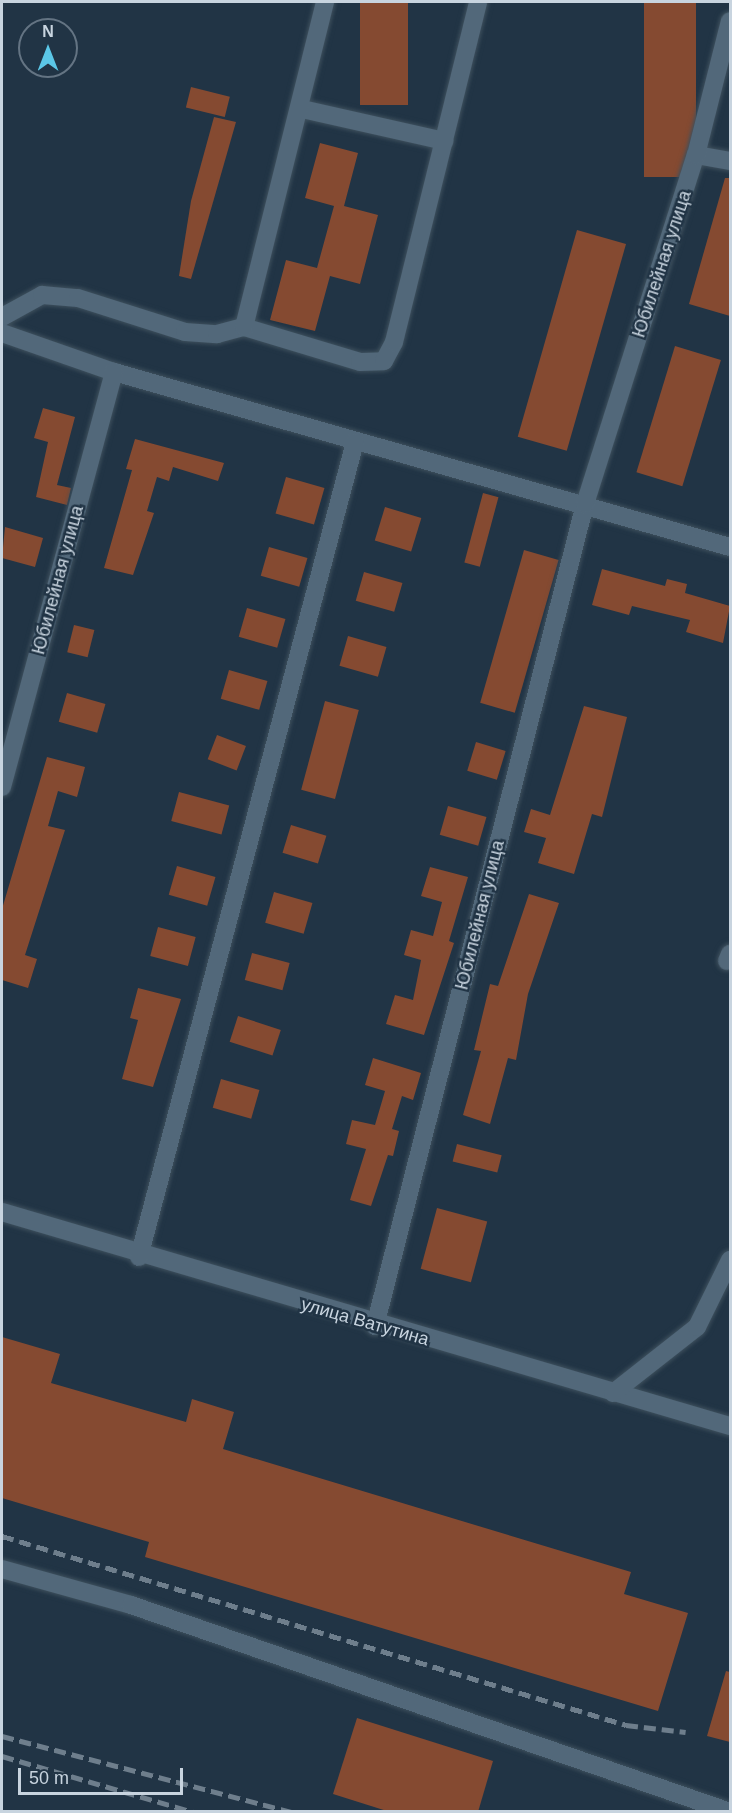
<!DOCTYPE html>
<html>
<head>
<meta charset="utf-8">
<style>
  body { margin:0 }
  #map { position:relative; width:732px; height:1813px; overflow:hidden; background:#213445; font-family:Arial,sans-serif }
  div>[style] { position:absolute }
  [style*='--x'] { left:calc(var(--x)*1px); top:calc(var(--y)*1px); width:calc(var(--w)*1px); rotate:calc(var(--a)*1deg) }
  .building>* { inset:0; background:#854a31; transform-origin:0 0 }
  .roads { filter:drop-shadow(0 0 2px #3e505d) drop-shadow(0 0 2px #3e505d) }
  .minor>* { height:18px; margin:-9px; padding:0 9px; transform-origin:9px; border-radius:9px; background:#52687a }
  .rail>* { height:4.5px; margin-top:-2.25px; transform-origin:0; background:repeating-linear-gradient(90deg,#6e7e8c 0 12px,transparent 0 18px) }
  span { translate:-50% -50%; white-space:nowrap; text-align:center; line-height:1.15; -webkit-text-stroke:5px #213445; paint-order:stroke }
  .street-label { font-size:18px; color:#c8d4df }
  .frame { position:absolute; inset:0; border:3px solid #c8d4df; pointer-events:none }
  .north { position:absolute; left:18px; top:18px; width:60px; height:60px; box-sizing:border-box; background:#213445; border:2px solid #647483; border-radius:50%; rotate:0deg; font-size:16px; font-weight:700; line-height:24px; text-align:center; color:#c8d4df }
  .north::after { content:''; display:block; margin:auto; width:21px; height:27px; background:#5bc7e7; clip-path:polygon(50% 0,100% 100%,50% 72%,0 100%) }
  .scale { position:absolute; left:18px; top:1768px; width:165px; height:27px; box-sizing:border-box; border:3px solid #c8d4df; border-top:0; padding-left:8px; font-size:18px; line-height:21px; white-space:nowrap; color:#c8d4df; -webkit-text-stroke:4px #213445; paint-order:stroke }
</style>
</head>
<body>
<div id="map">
  <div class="building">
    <i style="left:360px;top:2px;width:48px;height:103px"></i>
    <i style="left:644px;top:2px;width:52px;height:175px"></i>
    <i style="left:191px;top:87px;width:40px;height:21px;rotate:14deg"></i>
    <i style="clip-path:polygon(214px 117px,236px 122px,191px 279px,179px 276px,191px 201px)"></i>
    <i style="clip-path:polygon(320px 143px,358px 153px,344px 206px,378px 215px,360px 284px,330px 276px,315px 331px,270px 320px,286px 260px,317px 268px,334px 206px,305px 198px)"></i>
    <i style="clip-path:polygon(725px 178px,730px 178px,730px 316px,689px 304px)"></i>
    <i style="left:577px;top:230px;width:51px;height:215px;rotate:16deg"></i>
    <i style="left:675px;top:346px;width:48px;height:132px;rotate:17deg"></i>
    <i style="clip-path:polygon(43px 408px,75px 417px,57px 485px,71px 488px,67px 505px,36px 497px,48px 442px,34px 438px)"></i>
    <i style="clip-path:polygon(135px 439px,224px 463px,218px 481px,173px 467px,169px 481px,157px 477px,147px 511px,154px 513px,133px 575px,104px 568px,132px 470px,126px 469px)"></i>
    <i style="left:286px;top:477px;width:40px;height:38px;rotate:16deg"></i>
    <i style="left:483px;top:493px;width:16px;height:72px;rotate:15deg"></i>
    <i style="left:385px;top:507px;width:38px;height:35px;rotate:17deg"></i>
    <i style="clip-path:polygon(5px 527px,43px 538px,35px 567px,2px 558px)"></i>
    <i style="left:269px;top:547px;width:40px;height:30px;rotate:16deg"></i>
    <i style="left:524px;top:550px;width:36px;height:159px;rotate:16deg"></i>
    <i style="clip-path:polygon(602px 569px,665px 586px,667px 579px,687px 584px,685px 593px,730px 606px,723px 643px,686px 632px,690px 620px,632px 606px,629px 615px,592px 605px)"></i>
    <i style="left:364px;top:572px;width:40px;height:30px;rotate:16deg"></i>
    <i style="left:247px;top:608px;width:40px;height:30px;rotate:16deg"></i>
    <i style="left:74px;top:625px;width:21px;height:28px;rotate:14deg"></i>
    <i style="left:348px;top:636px;width:40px;height:31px;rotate:16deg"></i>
    <i style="left:229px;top:670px;width:40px;height:30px;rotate:16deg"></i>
    <i style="left:67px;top:693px;width:40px;height:30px;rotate:16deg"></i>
    <i style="left:325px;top:701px;width:35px;height:92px;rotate:15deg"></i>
    <i style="clip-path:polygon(584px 706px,627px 717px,602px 817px,592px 814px,574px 874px,538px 863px,546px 838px,524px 832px,531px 809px,550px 815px)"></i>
    <i style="left:217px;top:735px;width:31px;height:26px;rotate:21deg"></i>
    <i style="left:476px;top:742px;width:31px;height:30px;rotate:17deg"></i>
    <i style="clip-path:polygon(47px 757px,85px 767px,77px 797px,58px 791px,48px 826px,65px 830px,25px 955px,37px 959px,28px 988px,2px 980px,2px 909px)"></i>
    <i style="left:179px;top:792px;width:52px;height:30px;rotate:15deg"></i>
    <i style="left:448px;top:806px;width:40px;height:30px;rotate:16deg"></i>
    <i style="left:291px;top:825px;width:37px;height:29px;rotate:17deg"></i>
    <i style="left:177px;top:866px;width:40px;height:30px;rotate:16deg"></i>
    <i style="clip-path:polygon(430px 867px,468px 877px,449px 941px,454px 943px,424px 1035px,386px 1024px,395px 995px,413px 1000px,421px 960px,404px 955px,411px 930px,433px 936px,442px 902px,421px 896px)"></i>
    <i style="left:274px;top:892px;width:40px;height:32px;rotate:16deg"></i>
    <i style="clip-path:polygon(529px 894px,559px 903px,528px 994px,516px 1060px,508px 1058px,490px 1124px,463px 1115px,481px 1051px,474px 1050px,490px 984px,498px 986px)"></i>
    <i style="left:158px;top:927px;width:39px;height:30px;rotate:15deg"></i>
    <i style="left:252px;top:953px;width:39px;height:28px;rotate:15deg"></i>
    <i style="clip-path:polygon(138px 988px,181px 999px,153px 1087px,122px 1079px,138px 1020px,130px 1018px)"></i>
    <i style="left:238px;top:1016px;width:45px;height:27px;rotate:18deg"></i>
    <i style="clip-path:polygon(373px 1058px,421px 1073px,413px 1100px,402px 1096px,392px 1129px,399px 1131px,393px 1156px,388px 1155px,371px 1206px,350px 1200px,366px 1149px,346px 1144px,352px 1120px,375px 1125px,385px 1091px,365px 1085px)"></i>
    <i style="left:221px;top:1079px;width:40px;height:30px;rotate:16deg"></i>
    <i style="left:457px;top:1144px;width:46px;height:18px;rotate:14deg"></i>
    <i style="left:437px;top:1208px;width:52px;height:63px;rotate:15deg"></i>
    <i style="clip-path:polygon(2px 1337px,60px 1354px,51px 1383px,186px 1422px,192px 1399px,234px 1412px,223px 1449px,631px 1572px,624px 1594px,688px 1613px,658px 1711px,145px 1557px,149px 1542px,2px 1498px)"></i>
    <i style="clip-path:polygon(726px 1671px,730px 1672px,730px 1742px,707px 1736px)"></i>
    <i style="clip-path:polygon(357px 1718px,493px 1761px,478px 1812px,390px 1812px,333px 1794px)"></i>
  </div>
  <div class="roads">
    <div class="minor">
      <i style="--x:302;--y:109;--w:146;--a:12.7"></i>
      <i style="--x:696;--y:155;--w:35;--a:10"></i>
      <i style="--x:2;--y:317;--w:46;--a:-28.8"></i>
      <i style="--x:42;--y:295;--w:36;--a:5"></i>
      <i style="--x:78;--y:298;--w:112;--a:17.6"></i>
      <i style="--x:185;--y:332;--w:32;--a:4"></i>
      <i style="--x:217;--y:334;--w:28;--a:-15"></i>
      <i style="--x:244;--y:327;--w:121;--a:16.8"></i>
      <i style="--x:360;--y:362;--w:24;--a:-2"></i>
      <i style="--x:384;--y:361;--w:21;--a:-62"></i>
      <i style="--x:394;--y:342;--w:350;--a:-76.1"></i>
      <i style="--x:244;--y:327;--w:335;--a:-76"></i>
      <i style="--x:2;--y:333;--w:119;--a:19.2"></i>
      <i style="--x:114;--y:372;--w:640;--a:15.86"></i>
      <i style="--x:2;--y:787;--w:430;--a:-74.9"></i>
      <i style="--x:727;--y:961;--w:8;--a:-67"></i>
      <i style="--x:2;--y:1212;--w:759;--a:16.38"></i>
      <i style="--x:139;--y:1257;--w:843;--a:-75.16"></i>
      <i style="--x:375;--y:1326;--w:848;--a:-75.67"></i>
      <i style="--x:585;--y:504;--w:366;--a:-72.4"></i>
      <i style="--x:696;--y:155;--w:138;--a:-75.8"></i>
      <i style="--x:613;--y:1393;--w:107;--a:-38.2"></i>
      <i style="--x:697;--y:1327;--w:75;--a:-63.8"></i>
      <i style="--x:2;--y:1569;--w:134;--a:15.6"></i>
      <i style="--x:131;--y:1605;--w:634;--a:19.06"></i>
    </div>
  </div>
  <div class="rail">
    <i style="--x:2;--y:1536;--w:652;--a:16.85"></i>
    <i style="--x:626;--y:1725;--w:60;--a:6.7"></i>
    <i style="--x:2;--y:1736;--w:300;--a:14.7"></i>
    <i style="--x:2;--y:1756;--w:199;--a:16.3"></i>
  </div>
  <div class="street-label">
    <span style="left:662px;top:264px;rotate:-72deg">Юбилейная улица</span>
    <span style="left:58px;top:580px;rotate:-75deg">Юбилейная улица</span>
    <span style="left:480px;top:915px;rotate:-76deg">Юбилейная улица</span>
    <span style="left:365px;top:1322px;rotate:16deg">улица Ватутина</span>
  </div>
  <div class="frame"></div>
  <div class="north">N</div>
  <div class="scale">50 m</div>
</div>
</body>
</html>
